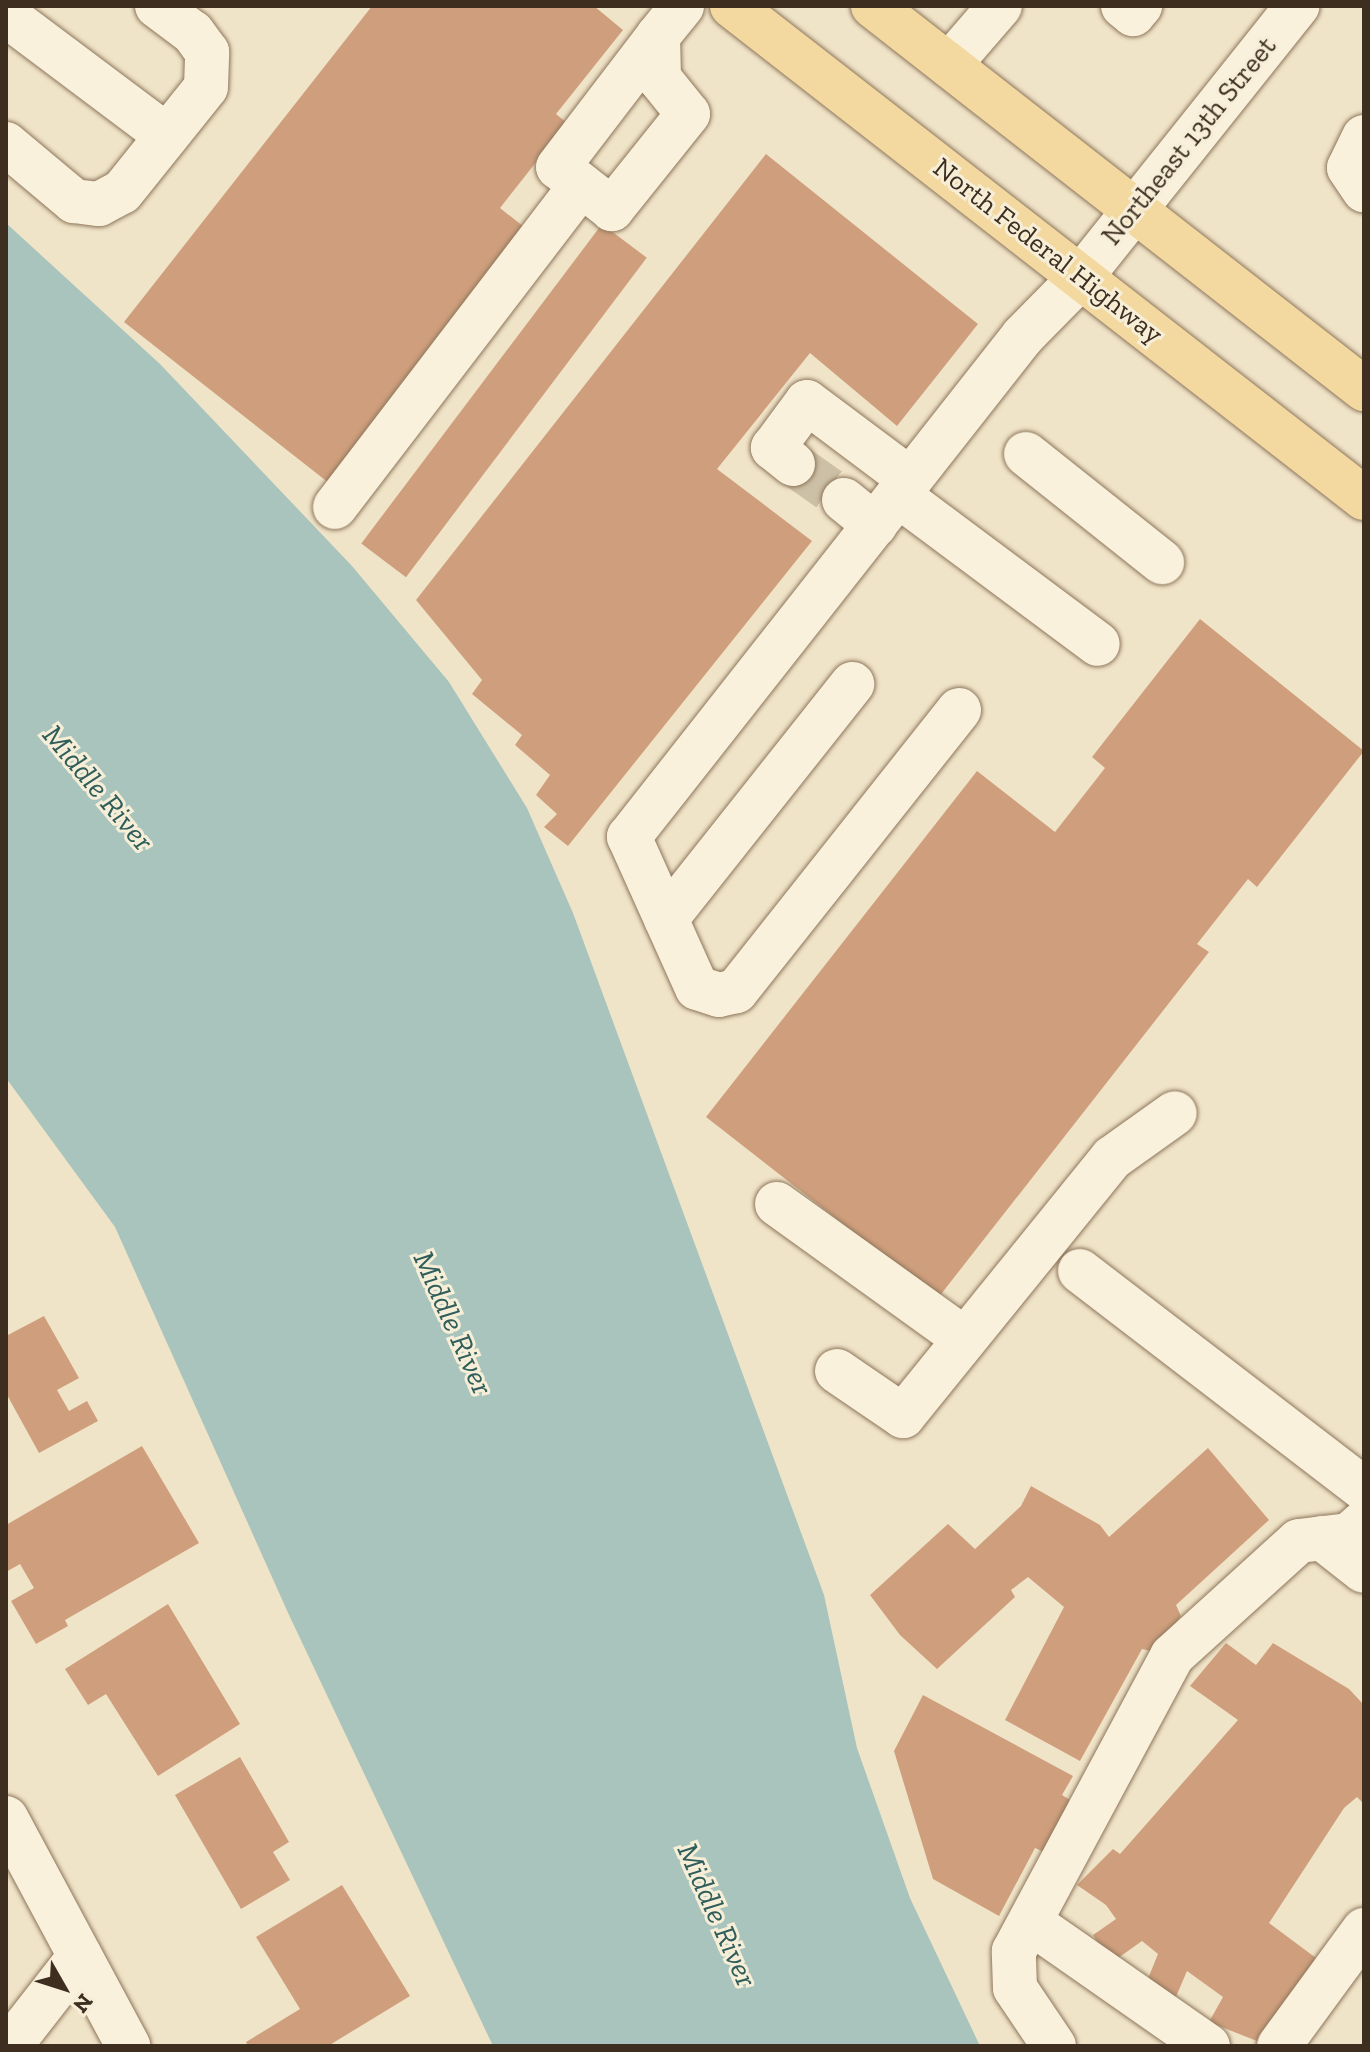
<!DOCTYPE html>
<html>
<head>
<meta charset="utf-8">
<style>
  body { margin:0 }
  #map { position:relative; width:1370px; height:2052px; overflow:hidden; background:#f0e4c8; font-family:"Zilla Slab",serif }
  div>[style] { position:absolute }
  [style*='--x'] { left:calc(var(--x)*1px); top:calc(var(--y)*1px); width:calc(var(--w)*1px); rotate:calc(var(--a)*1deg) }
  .water>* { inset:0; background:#a9c4bc }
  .building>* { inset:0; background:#cf9f7d; transform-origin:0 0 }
  .minor-tunnel>* { height:44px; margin-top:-22px; transform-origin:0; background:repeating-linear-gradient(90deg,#ccc0a6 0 44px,transparent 0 66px) }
  .roads { filter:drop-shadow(0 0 2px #8d765c) drop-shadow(0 0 2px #8d765c) }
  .minor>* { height:44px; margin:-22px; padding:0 22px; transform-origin:22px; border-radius:22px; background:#faf1dc }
  .major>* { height:44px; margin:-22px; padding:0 22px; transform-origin:22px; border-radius:22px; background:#f3d9a0 }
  span { translate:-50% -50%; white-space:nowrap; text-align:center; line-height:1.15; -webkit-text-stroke:6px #f7eed8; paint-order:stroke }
  .street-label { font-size:28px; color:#3d2e20 }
  .water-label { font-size:30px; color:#2f5d5a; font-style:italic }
  .frame { position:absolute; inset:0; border:8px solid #3d2e20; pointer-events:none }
  .north { position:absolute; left:24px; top:1948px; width:80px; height:80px; -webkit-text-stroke:6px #f7eed8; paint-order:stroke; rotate:129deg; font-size:22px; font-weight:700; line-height:32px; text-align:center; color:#3d2e20 }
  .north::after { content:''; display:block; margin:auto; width:28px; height:36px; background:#3d2e20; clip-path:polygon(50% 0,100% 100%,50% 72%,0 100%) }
</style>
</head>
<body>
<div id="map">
  <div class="water">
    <i style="clip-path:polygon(6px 223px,160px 364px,352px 566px,449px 682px,527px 808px,573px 913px,824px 1595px,857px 1748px,910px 1898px,980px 2046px,493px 2046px,289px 1615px,115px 1227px,6px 1078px)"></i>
  </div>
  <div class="building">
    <i style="clip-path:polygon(372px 6px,594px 6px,623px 30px,556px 114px,567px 123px,500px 208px,533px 234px,334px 487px,124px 322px)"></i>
    <i style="clip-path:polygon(766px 154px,978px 324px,897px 426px,810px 353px,717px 469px,812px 541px,568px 846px,544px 827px,557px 814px,536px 795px,550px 775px,515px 745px,522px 735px,472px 694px,482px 680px,416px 600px)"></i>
    <i style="left:602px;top:224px;width:56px;height:400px;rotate:37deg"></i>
    <i style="clip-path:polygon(1200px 619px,1364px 751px,1257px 887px,1248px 879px,1197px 944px,1209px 952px,938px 1298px,706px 1117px,977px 771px,1055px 832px,1105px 768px,1092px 757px)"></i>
    <i style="clip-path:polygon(44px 1316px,79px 1378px,57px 1390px,69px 1411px,87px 1401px,98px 1421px,39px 1453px,6px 1393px,6px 1336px)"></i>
    <i style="clip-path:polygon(142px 1446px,199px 1543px,65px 1620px,68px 1626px,36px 1644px,11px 1601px,34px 1588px,20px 1564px,6px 1572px,6px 1525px)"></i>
    <i style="clip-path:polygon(1208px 1448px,1269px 1520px,1176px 1605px,1181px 1616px,1155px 1652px,1142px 1649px,1080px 1761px,1005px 1720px,1064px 1607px,1028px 1577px,1011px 1590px,1015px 1597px,937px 1669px,900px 1635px,870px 1595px,948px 1524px,975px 1549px,1021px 1506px,1031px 1486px,1100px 1525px,1109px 1537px)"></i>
    <i style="clip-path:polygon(168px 1604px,240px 1724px,158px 1776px,106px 1694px,88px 1705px,65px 1669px)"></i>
    <i style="clip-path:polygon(1226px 1643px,1256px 1665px,1273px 1643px,1349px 1689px,1364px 1705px,1364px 1804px,1357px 1797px,1344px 1808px,1269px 1923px,1316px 1958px,1262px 2043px,1209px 2022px,1223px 1997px,1187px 1971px,1175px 1999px,1145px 1986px,1158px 1954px,1142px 1941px,1111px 1963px,1093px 1935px,1116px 1919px,1106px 1905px,1077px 1885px,1113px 1849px,1120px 1854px,1238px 1720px,1190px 1686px)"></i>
    <i style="clip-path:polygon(923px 1695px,1073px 1776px,1062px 1795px,1072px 1801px,1044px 1852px,1035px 1848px,999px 1916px,933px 1879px,894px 1751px)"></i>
    <i style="clip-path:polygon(240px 1757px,289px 1842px,273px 1852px,290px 1880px,241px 1909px,175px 1795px)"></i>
    <i style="clip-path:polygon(342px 1885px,410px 1996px,328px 2046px,248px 2046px,246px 2042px,300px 2009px,256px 1937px)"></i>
  </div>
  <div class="minor-tunnel">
    <i style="--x:793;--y:464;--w:62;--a:35.2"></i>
  </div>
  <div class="roads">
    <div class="minor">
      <i style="--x:1123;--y:6;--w:13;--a:39"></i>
      <i style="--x:1133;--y:14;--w:11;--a:-49"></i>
      <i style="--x:6;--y:15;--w:201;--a:36.9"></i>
      <i style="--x:658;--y:36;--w:42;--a:88.6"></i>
      <i style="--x:659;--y:78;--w:46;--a:51.1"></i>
      <i style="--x:688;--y:114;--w:122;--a:128.7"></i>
      <i style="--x:612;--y:209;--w:68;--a:-142.1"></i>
      <i style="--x:558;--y:167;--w:165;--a:-52.6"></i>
      <i style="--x:658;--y:36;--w:38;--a:-51"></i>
      <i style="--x:949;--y:65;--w:78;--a:-49.2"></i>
      <i style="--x:1364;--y:137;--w:34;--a:116"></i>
      <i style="--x:1349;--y:168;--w:27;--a:56"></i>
      <i style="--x:6;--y:144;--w:89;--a:40"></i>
      <i style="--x:74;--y:201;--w:25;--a:7"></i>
      <i style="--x:99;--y:204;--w:26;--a:-28"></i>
      <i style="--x:122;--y:192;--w:134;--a:-51.3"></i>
      <i style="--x:206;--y:87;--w:35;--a:-88"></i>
      <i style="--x:207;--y:52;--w:24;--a:-126"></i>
      <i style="--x:193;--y:33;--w:45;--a:-143.1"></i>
      <i style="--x:1026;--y:454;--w:174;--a:38.5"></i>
      <i style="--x:793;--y:464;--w:26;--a:-141"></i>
      <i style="--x:773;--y:448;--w:57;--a:-53.5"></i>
      <i style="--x:807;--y:402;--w:129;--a:36.8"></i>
      <i style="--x:898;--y:495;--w:249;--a:36.7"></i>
      <i style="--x:844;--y:500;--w:40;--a:39"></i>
      <i style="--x:335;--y:507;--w:405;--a:-52.6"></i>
      <i style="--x:959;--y:710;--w:359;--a:128.4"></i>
      <i style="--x:736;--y:991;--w:17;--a:167"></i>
      <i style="--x:719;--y:995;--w:23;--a:-162"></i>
      <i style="--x:697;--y:988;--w:166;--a:-114.2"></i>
      <i style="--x:629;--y:837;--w:637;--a:-51.82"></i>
      <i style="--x:1023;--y:336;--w:83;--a:-45.5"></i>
      <i style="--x:1081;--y:277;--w:347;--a:-51.4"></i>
      <i style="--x:666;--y:919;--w:300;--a:-51.6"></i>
      <i style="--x:777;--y:1204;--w:231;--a:35.7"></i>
      <i style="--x:1080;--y:1271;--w:358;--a:37.5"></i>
      <i style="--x:837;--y:1371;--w:80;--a:34.3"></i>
      <i style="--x:903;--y:1416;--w:332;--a:-51"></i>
      <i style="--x:1112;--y:1158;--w:77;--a:-35.5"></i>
      <i style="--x:1322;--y:1538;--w:53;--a:38.2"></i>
      <i style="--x:6;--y:1818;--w:259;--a:61.8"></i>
      <i style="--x:1030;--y:1922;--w:217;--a:34.9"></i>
      <i style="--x:10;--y:2046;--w:114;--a:-52.1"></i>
      <i style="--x:1054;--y:2046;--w:70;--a:-123.9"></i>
      <i style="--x:1015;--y:1988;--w:37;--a:-92"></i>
      <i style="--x:1014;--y:1951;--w:335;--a:-61.8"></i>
      <i style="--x:1172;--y:1656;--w:171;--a:-42.2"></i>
      <i style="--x:1299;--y:1541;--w:50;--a:-6.8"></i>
      <i style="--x:1349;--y:1535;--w:20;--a:-41"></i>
      <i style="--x:1279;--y:2046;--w:144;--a:-53.8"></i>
    </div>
    <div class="major">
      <i style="--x:732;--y:6;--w:801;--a:37.9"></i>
      <i style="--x:873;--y:6;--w:623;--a:37.96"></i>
    </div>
  </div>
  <div class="street-label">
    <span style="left:1189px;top:141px;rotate:-51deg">Northeast 13th Street</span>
    <span style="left:1048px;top:251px;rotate:38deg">North Federal Highway</span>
  </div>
  <div class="water-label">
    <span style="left:98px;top:788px;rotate:50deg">Middle River</span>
    <span style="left:453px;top:1323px;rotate:66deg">Middle River</span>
    <span style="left:717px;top:1915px;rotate:66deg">Middle River</span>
  </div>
  <div class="frame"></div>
  <div class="north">N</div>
</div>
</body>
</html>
